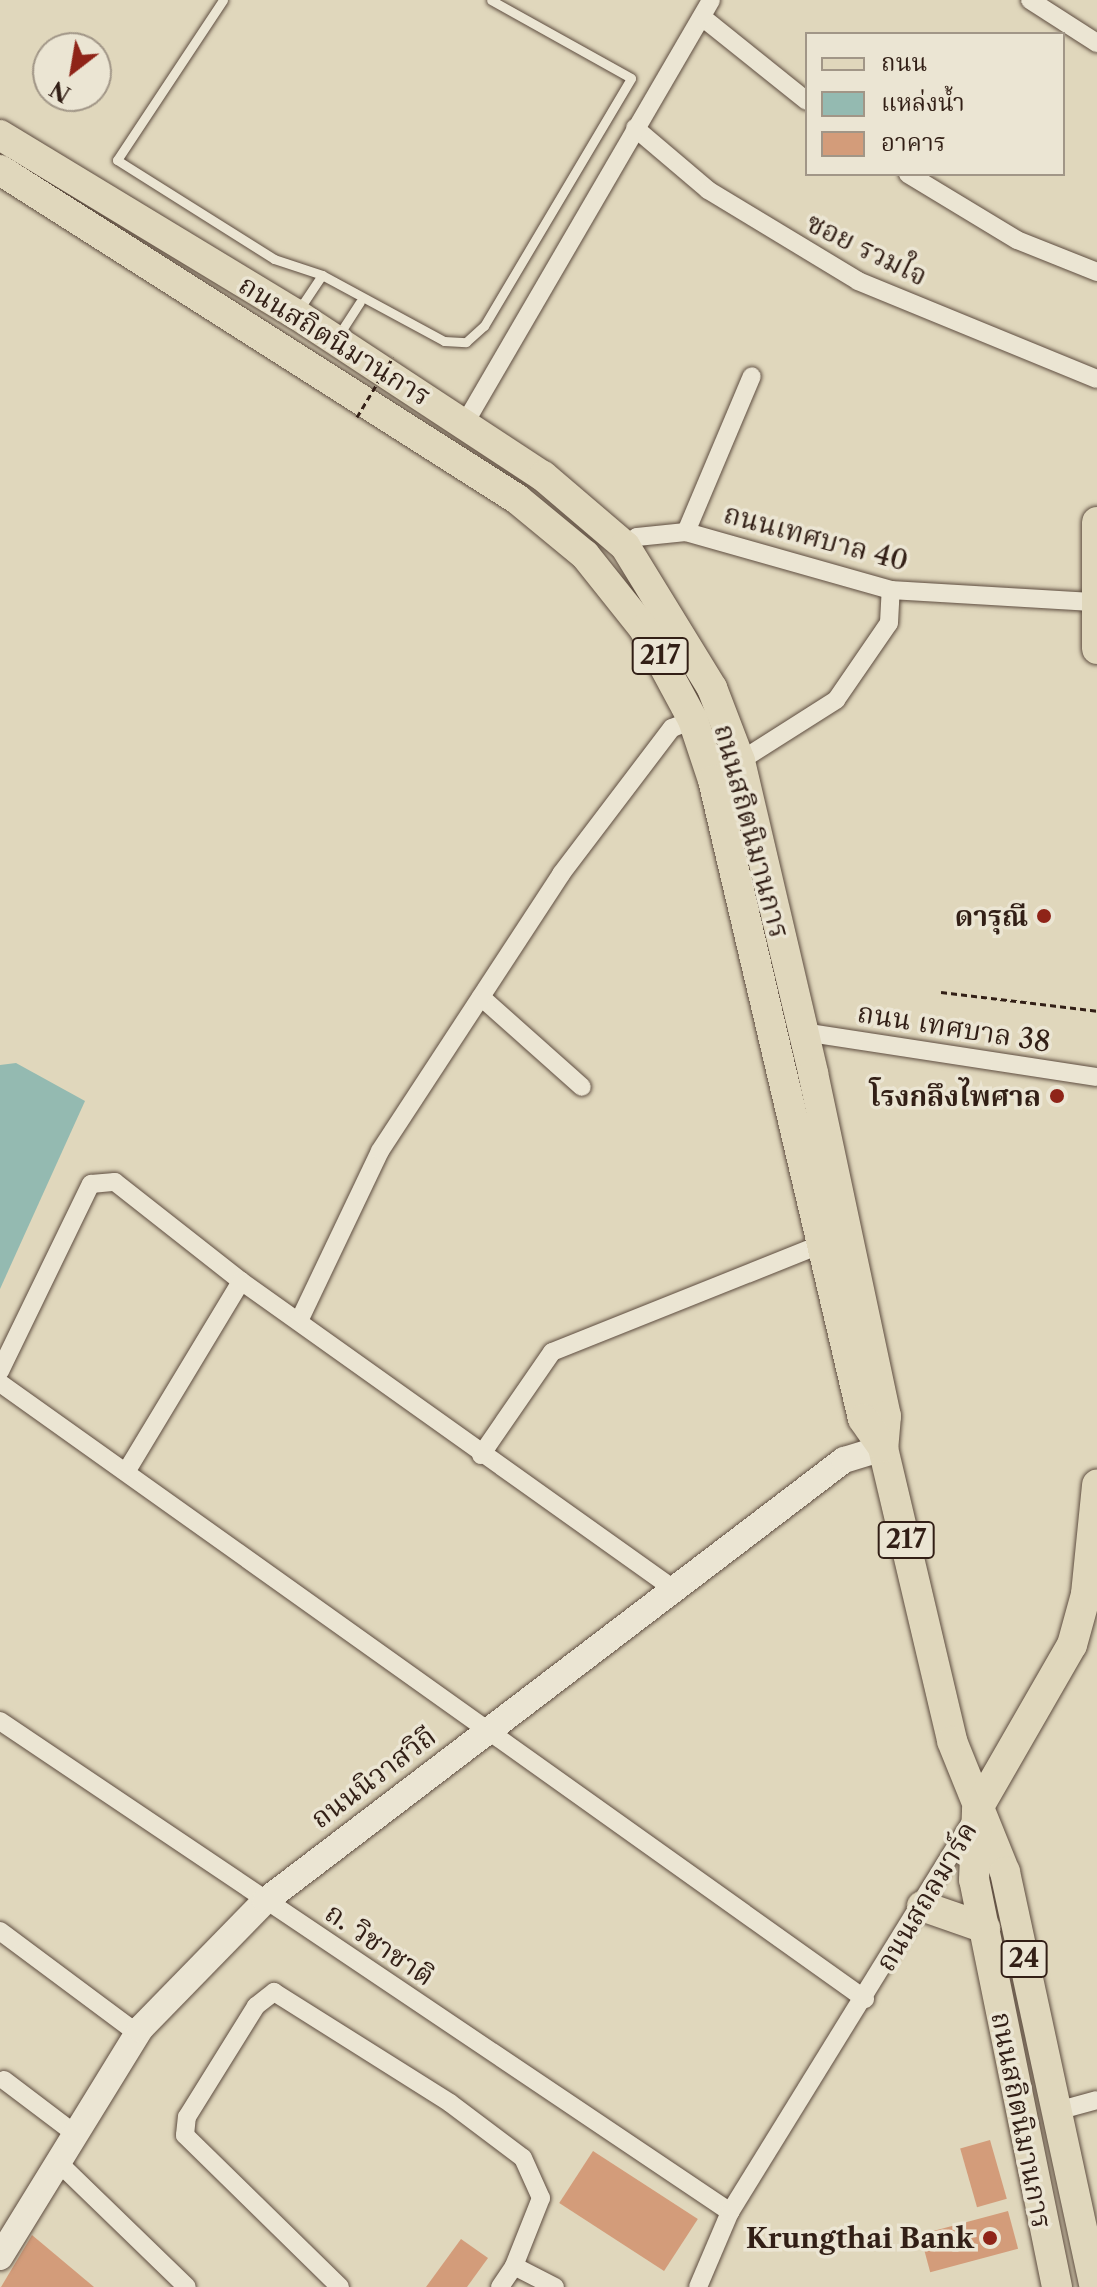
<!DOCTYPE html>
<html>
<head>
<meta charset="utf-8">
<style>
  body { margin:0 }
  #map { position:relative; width:1097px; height:2287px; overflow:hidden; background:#e0d7bc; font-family:"Libre Caslon Text","Noto Serif Thai",serif }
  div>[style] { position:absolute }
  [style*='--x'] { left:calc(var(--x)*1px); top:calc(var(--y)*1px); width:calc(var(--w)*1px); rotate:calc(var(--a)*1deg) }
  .water>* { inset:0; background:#94bab1 }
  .building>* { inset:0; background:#d39c7a; transform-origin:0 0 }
  .path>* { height:3px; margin-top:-1.5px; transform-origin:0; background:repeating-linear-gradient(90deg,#321f16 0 6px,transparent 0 10px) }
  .roads { filter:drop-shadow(0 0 2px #5e4d40) drop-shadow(0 0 2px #5e4d40) }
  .service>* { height:9px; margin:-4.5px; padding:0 4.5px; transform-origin:4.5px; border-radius:4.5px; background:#ebe5d3 }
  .minor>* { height:18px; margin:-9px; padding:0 9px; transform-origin:9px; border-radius:9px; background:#ebe5d3 }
  .secondary>* { height:26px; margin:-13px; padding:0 13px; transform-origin:13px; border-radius:13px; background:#ebe5d3 }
  .primary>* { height:30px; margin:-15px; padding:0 15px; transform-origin:15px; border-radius:15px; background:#e0d7bc }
  .path-bridge>* { height:3px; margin-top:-1.5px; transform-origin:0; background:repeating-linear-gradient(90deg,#321f16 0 6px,transparent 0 10px) }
  .dots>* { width:22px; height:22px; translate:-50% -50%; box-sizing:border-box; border:4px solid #ebe5d3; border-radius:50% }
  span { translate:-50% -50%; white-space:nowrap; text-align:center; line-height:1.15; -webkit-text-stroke:7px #ebe5d3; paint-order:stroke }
  .shield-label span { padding:2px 6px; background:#ebe5d3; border:2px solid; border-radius:6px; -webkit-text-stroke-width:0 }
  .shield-label { font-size:26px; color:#321f16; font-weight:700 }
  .street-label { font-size:28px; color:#321f16 }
  .poi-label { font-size:28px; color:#321f16; font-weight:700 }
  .right { translate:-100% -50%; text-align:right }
  .legend { position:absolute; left:805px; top:32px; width:260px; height:144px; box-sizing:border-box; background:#ebe5d3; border:2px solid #a19687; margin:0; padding:10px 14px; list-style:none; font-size:24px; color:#321f16 }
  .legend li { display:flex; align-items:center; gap:16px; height:40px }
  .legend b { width:40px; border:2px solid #a19687 }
  .north { position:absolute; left:32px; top:32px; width:80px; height:80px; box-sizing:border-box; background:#ebe5d3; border:2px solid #a19687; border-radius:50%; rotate:211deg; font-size:22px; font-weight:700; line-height:32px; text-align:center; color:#321f16 }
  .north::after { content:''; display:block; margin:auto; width:28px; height:36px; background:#8f2418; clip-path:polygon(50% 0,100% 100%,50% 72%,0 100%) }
</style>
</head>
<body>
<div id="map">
  <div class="water">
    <i style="clip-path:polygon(16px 1063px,85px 1101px,0 1289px,0 1065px)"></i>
  </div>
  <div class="building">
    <i style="left:990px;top:2140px;width:61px;height:31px;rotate:74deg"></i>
    <i style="left:593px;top:2151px;width:125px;height:62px;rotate:33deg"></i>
    <i style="left:1008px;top:2211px;width:39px;height:91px;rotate:75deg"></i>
    <i style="clip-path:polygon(32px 2235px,94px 2287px,1px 2287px)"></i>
    <i style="clip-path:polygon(461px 2239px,488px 2258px,467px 2287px,426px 2287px)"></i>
  </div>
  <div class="path">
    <i style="--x:941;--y:992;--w:157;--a:6.9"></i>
  </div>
  <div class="roads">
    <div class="service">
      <i style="--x:223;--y:0;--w:192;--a:123.5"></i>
      <i style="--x:117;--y:160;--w:186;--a:32.2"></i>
      <i style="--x:274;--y:259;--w:51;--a:18.4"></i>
      <i style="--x:322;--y:275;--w:139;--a:28.4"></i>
      <i style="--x:444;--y:341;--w:22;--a:3"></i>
      <i style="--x:466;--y:342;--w:24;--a:-42"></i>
      <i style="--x:484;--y:326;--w:288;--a:-59.3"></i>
      <i style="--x:631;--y:78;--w:160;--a:-150.9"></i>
      <i style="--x:298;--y:311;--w:43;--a:-56.3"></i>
      <i style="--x:338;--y:336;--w:40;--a:-57.1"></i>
    </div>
    <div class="minor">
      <i style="--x:1030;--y:0;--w:80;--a:32.7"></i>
      <i style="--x:702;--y:17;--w:134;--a:38.7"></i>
      <i style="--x:635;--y:128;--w:96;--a:40.3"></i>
      <i style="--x:708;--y:190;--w:175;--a:31.2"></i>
      <i style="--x:858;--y:281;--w:258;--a:22.3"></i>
      <i style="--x:908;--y:174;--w:127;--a:31.2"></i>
      <i style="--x:1017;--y:240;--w:86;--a:21.8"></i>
      <i style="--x:465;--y:423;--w:489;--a:-59.8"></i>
      <i style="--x:686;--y:532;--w:169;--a:-67.1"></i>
      <i style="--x:625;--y:546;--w:15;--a:-37"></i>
      <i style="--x:637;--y:537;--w:49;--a:-5.8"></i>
      <i style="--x:686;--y:532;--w:213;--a:15.8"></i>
      <i style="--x:891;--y:590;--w:201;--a:3.4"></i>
      <i style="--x:740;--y:761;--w:114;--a:-32.4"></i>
      <i style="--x:836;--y:700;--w:93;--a:-55.5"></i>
      <i style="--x:889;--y:623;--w:33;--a:-87"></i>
      <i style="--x:481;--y:997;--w:135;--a:41.7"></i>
      <i style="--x:803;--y:1032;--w:297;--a:8.7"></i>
      <i style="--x:299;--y:1321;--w:188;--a:-64.5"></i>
      <i style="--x:380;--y:1151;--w:331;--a:-56.8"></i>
      <i style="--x:561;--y:874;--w:183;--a:-52.8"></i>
      <i style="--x:672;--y:728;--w:22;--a:-21"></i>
      <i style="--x:0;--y:1371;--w:208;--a:-64.1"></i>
      <i style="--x:91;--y:1184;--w:24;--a:-5"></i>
      <i style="--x:115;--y:1182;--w:160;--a:38.2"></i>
      <i style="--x:241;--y:1281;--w:533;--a:35.45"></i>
      <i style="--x:0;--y:1383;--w:1062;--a:35.46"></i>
      <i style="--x:481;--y:1455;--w:125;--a:-55.4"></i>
      <i style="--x:552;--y:1352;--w:289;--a:-21.8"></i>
      <i style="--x:126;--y:1472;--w:223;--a:-58.9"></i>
      <i style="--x:0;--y:1721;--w:880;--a:33.92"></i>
      <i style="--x:0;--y:1931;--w:172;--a:36.7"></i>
      <i style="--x:4;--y:2080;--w:93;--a:37.1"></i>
      <i style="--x:1057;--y:2111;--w:41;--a:-15.4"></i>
      <i style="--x:61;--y:2165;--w:175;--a:44.1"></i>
      <i style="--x:340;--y:2287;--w:217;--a:-135.6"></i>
      <i style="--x:185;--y:2135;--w:18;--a:-84"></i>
      <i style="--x:187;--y:2117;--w:131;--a:-58.1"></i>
      <i style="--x:256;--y:2006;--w:23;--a:-38"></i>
      <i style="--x:274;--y:1992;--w:208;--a:32.2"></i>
      <i style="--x:450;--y:2103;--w:91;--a:37"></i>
      <i style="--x:523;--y:2158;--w:44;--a:65.8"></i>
      <i style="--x:541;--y:2198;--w:73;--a:111.7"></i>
      <i style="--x:500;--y:2287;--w:25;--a:-56"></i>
      <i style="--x:514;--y:2266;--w:46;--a:27.1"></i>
      <i style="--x:698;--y:2287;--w:82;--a:-66.9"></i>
      <i style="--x:730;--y:2212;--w:461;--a:-58.3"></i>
    </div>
    <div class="secondary">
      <i style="--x:0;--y:2257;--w:268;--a:-58.4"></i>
      <i style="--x:140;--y:2029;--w:179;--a:-45.7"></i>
      <i style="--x:265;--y:1901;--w:728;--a:-37.3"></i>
      <i style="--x:844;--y:1460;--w:41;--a:-17.1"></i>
    </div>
    <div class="primary">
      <i style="--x:0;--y:135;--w:346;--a:31.2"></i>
      <i style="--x:296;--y:314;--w:295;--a:33.3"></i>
      <i style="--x:543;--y:476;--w:108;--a:40.5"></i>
      <i style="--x:625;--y:546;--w:167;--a:58.5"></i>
      <i style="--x:712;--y:688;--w:78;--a:69"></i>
      <i style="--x:740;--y:761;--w:320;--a:76.8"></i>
      <i style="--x:813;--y:1073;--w:351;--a:78"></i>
      <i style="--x:886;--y:1416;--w:32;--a:95"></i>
      <i style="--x:883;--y:1448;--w:301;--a:76.7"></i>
      <i style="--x:952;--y:1741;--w:141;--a:68"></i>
      <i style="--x:1005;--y:1872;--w:425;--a:77.8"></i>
      <i style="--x:0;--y:170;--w:613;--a:32.47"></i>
      <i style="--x:517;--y:499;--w:88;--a:39.5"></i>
      <i style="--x:585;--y:555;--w:95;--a:51.4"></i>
      <i style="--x:644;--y:629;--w:103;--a:61.7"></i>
      <i style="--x:693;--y:720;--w:63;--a:71.6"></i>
      <i style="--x:713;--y:780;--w:656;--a:76.79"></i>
      <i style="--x:863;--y:1419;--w:35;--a:55"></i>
      <i style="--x:1097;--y:522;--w:127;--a:90"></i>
      <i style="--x:922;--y:1906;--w:67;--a:19.2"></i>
      <i style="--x:1057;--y:2287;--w:415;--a:-101.5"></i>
      <i style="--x:974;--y:1880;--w:70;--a:-87.5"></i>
      <i style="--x:977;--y:1810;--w:190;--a:-60.1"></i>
      <i style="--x:1072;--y:1645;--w:53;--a:-74.6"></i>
      <i style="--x:1086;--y:1594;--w:110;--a:-84.2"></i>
    </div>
  </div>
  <div class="path-bridge">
    <i style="--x:357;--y:417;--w:70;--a:-59"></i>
  </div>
  <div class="dots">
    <i style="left:1044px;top:916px;background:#8f2418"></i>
    <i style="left:1057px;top:1096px;background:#8f2418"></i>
    <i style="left:990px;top:2238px;background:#8f2418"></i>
  </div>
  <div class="shield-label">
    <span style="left:660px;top:656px">217</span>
    <span style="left:906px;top:1540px">217</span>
    <span style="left:1024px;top:1959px">24</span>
  </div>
  <div class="street-label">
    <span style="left:867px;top:249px;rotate:26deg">ซอย รวมใจ</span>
    <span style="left:335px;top:340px;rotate:32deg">ถนนสถิตนิมานการ</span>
    <span style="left:816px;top:537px;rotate:15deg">ถนนเทศบาล 40</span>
    <span style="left:752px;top:831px;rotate:75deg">ถนนสถิตนิมานการ</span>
    <span style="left:954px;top:1027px;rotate:9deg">ถนน เทศบาล 38</span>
    <span style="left:373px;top:1777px;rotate:-37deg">ถนนนิวาสวิถี</span>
    <span style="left:926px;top:1896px;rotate:-59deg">ถนนสถลมาร์ค</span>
    <span style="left:380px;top:1944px;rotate:34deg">ถ. วิชาชาติ</span>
    <span style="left:1022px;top:2120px;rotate:79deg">ถนนสถิตนิมานการ</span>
  </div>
  <div class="poi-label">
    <span class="right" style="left:1028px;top:916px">ดารุณี</span>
    <span class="right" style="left:1041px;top:1096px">โรงกลึงไพศาล</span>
    <span class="right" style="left:974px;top:2238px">Krungthai Bank</span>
  </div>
  <ul class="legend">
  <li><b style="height:10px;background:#e0d7bc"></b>ถนน</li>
  <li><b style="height:22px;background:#94bab1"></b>แหล่งน้ำ</li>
  <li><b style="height:22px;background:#d39c7a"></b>อาคาร</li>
  </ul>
  <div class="north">N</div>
</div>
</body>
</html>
